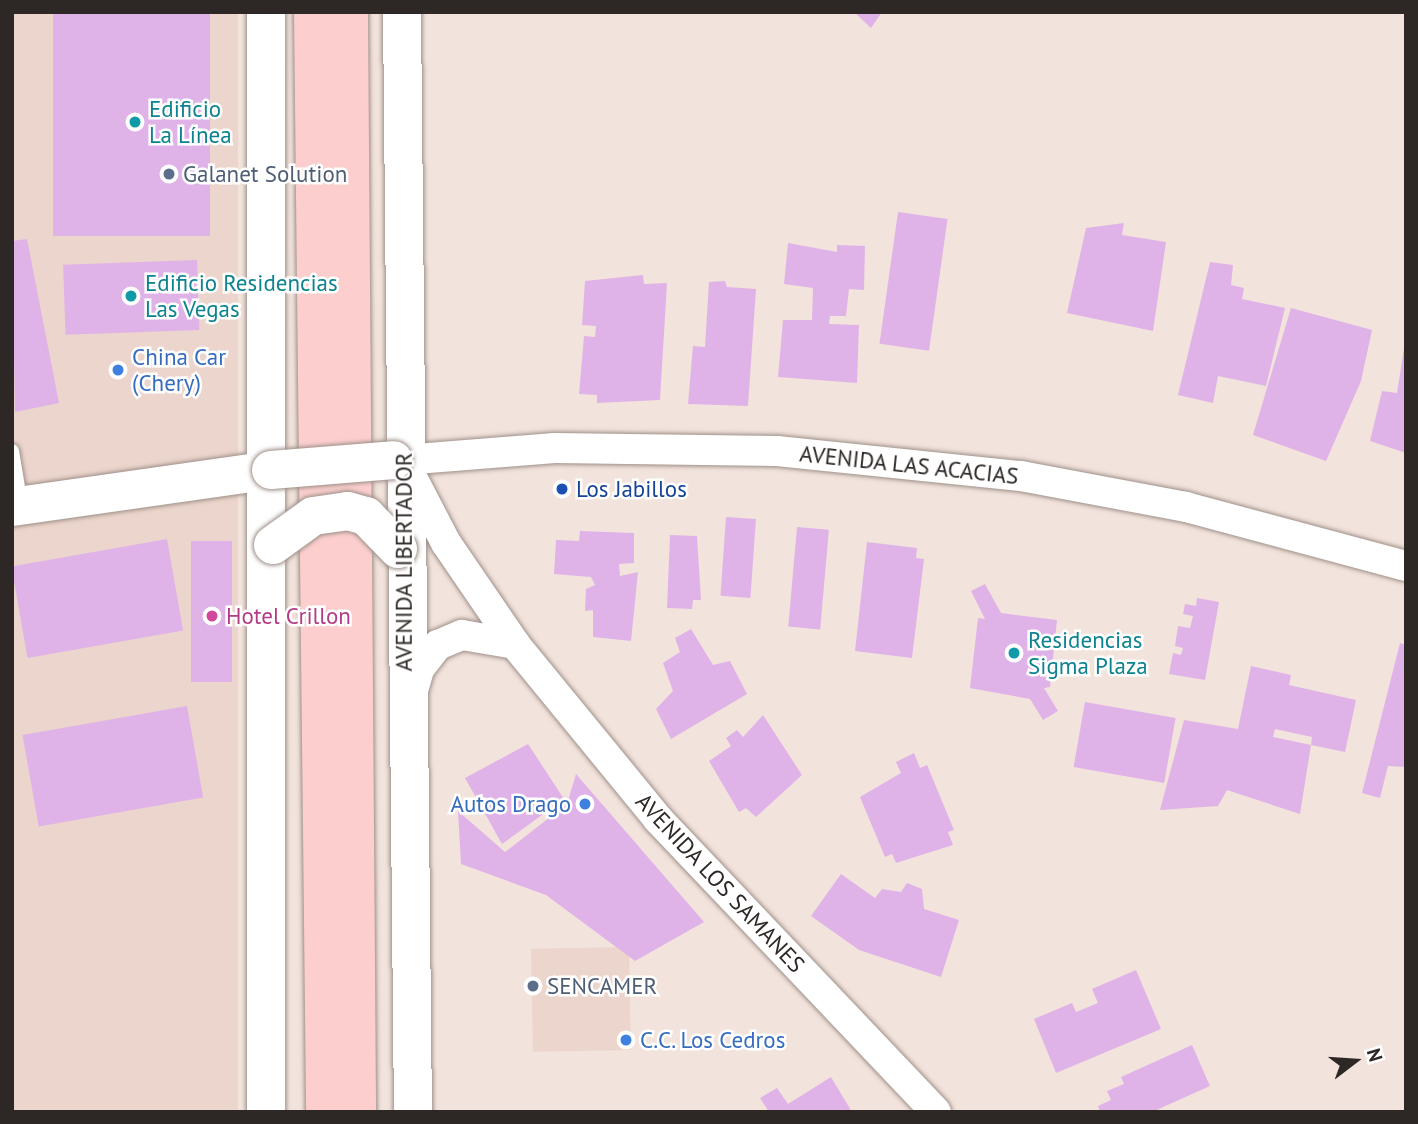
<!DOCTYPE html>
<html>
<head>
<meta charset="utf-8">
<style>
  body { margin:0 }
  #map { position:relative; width:1418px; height:1124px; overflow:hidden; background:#f2e3dc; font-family:"PT Sans",sans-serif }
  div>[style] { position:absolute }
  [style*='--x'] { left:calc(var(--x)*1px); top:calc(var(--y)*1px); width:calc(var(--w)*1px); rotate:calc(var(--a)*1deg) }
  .built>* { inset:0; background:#ecd5cc; transform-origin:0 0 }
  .building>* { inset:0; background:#e0b3e8; transform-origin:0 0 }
  .roads { filter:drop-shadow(0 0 2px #9e908a) drop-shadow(0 0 2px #9e908a) }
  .lane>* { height:14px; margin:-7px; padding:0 7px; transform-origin:7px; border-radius:7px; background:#fff }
  .street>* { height:30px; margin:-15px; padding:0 15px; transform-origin:15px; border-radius:15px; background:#fff }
  .secondary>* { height:38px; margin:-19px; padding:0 19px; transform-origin:19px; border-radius:19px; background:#fff }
  .primary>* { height:38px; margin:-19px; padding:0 19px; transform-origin:19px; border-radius:19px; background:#fccfce }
  .bridges { filter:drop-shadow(0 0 2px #9e908a) drop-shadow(0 0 2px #9e908a) }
  .secondary-bridge>* { height:38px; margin:-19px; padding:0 19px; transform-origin:19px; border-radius:19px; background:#fff }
  .dots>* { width:19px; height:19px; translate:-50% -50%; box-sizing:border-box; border:4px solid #fff; border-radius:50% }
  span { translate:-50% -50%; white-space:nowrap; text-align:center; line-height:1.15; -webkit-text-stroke:5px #fff; paint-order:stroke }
  .culture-label { font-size:23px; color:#0d838f }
  .left { translate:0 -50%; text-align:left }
  .service-label { font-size:23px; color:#4e5e75 }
  .shop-label { font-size:23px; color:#366cbe }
  .right { translate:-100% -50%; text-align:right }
  .street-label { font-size:23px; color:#2d2825 }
  .transit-label { font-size:23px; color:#164399 }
  .hotel-label { font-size:23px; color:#b23c85 }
  .frame { position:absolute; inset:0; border:14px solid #2d2825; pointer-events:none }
  .north { position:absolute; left:1320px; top:1026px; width:70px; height:70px; -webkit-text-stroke:5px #fff; paint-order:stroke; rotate:73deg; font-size:19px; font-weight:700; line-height:28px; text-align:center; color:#2d2825 }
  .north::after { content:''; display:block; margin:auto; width:24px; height:32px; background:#2d2825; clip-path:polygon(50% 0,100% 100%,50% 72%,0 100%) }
</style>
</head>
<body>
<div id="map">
  <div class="built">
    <i style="left:12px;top:12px;width:226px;height:1100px"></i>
    <i style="left:629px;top:947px;width:103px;height:98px;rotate:89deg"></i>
  </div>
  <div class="building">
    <i style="left:53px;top:12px;width:157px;height:224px"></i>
    <i style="clip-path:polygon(854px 12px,882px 12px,871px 28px)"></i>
    <i style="left:898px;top:212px;width:50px;height:133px;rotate:8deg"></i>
    <i style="clip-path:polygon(1124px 223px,1122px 235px,1166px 242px,1153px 331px,1067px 313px,1086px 228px)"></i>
    <i style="clip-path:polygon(27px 239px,59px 403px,15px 412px,12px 241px)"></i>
    <i style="clip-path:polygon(788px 243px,837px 252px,837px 245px,865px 246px,864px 290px,849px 289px,846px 316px,830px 316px,829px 324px,859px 325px,857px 383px,778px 377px,783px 320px,812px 320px,813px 288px,784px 284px)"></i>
    <i style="left:197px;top:260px;width:70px;height:134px;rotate:88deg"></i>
    <i style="clip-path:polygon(1210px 262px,1233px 265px,1231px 285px,1244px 288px,1242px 299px,1285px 308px,1266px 386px,1218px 376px,1213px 403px,1178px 395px)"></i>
    <i style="clip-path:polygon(643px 275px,644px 284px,667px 283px,660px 400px,597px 403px,597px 395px,579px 394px,584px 336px,595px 337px,596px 326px,582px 325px,585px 281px)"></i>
    <i style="clip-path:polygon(725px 281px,727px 287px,756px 289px,748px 406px,688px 404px,693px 346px,705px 347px,709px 282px)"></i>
    <i style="clip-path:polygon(1291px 308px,1372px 330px,1361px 381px,1326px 461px,1253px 435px)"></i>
    <i style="clip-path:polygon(1406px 335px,1406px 453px,1370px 441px,1382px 391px,1397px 393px)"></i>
    <i style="left:726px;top:517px;width:30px;height:79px;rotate:4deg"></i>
    <i style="left:797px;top:527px;width:32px;height:100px;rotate:5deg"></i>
    <i style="clip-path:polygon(580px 531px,634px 533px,634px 563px,619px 564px,620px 576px,638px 572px,631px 641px,593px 637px,593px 610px,585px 611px,586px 589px,595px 585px,591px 577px,554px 574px,556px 540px,579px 541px)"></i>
    <i style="clip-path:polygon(670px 535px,697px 536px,701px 600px,693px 600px,692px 609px,667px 608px)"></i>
    <i style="left:167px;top:539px;width:93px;height:158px;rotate:80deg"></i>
    <i style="left:191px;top:541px;width:41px;height:141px"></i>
    <i style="clip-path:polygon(867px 542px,917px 548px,916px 558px,924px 559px,912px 658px,855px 651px)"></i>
    <i style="clip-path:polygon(985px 584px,1001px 613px,1057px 620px,1050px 687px,1044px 688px,1058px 711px,1043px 720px,1030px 699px,970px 688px,978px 618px,985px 619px,971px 591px)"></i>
    <i style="clip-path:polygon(1197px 598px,1219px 602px,1205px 680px,1169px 674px,1173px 653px,1181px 655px,1183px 648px,1175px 646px,1178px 626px,1190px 628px,1193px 616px,1183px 614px,1185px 604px,1196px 606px)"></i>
    <i style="clip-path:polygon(691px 629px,713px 665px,730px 661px,747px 694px,671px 739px,656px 709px,673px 691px,663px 663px,680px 652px,675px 638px)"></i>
    <i style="clip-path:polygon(1400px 643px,1406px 645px,1406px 767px,1388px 766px,1380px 798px,1362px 793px)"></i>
    <i style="clip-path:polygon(evenodd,1251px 666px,1291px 675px,1289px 685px,1356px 700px,1345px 752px,1311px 745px,1300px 814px,1227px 790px,1218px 806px,1160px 810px,1184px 720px,1238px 729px,1251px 666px,1275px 729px,1312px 737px,1311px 745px,1273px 737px,1275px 729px)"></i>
    <i style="left:1085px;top:702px;width:92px;height:66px;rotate:10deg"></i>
    <i style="left:187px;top:706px;width:93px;height:167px;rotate:80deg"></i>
    <i style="clip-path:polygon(763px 715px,802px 775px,756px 817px,746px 808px,739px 812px,709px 761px,731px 746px,726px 738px,737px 730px,743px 737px)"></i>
    <i style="clip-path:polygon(528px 744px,564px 799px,502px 844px,465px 778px)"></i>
    <i style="clip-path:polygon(914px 753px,920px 768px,927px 765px,954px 830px,948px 832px,953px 845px,896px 863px,892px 854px,885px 857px,860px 797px,901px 773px,896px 762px)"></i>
    <i style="clip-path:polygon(576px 774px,704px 922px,635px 961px,546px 895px,461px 864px,458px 811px,505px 852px,567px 804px)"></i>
    <i style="clip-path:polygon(841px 874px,875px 898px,882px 889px,901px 892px,907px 883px,922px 889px,924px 909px,959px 920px,941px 977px,859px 950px,811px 916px)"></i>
    <i style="clip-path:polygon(1136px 970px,1161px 1029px,1056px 1073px,1034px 1019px,1072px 1003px,1076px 1012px,1098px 1003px,1092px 989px)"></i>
    <i style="clip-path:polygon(1192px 1045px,1210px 1086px,1152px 1112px,1100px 1112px,1098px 1106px,1111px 1100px,1107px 1091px,1124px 1084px,1121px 1077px)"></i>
    <i style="clip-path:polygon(831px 1077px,852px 1112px,769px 1112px,760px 1098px,777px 1088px,788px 1104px)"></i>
  </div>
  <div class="roads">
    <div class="lane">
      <i style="--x:12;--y:451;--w:55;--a:80.5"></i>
    </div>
    <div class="street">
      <i style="--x:412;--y:694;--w:26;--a:-74"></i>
      <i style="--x:419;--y:669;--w:31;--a:-52"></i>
      <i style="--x:438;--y:645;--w:26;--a:-23"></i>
      <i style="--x:462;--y:635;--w:54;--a:9.6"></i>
      <i style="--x:936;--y:1112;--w:404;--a:-133.5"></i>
      <i style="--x:658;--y:819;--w:226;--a:-129.3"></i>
      <i style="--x:515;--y:644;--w:122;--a:-124.3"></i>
      <i style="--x:446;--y:543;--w:93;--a:-117.4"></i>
      <i style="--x:403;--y:460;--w:152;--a:-4.5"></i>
      <i style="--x:555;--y:448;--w:222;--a:0.8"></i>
      <i style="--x:777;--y:451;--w:245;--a:5.9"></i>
      <i style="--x:1021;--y:476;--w:168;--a:10.6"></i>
      <i style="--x:1186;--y:507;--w:228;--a:15"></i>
    </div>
    <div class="secondary">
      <i style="--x:266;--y:12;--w:1100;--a:90"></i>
      <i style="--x:402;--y:12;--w:1100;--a:89.43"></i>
      <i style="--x:12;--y:507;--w:262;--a:-8.1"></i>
    </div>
    <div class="primary">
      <i style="--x:313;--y:12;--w:1100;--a:89.37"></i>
      <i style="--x:349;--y:12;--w:1100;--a:89.58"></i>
    </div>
  </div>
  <div class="bridges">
    <div class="secondary-bridge">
      <i style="--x:271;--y:470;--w:123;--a:-4.6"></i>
      <i style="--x:273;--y:545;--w:49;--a:-35.9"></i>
      <i style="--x:313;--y:516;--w:35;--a:-8"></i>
      <i style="--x:348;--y:511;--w:19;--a:16"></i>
      <i style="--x:366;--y:516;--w:46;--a:45.9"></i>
    </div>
  </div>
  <div class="dots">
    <i style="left:135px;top:122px;background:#0f9aa8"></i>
    <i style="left:169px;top:174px;background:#5c6f8a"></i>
    <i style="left:131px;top:296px;background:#0f9aa8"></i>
    <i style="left:118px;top:370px;background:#3f7fe0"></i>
    <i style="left:562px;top:489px;background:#1a4fb4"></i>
    <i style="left:212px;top:616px;background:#d1479c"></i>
    <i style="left:1014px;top:653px;background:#0f9aa8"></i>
    <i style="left:585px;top:804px;background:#3f7fe0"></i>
    <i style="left:533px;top:986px;background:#5c6f8a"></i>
    <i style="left:626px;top:1040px;background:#3f7fe0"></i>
  </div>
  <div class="culture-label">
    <span class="left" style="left:149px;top:122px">Edificio<br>La Línea</span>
    <span class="left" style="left:145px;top:296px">Edificio Residencias<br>Las Vegas</span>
    <span class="left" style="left:1028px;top:653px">Residencias<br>Sigma Plaza</span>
  </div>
  <div class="service-label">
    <span class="left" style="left:183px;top:174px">Galanet Solution</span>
    <span class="left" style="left:547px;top:986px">SENCAMER</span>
  </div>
  <div class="shop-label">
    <span class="left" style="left:132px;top:370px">China Car<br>(Chery)</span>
    <span class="right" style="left:571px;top:804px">Autos Drago</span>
    <span class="left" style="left:640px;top:1040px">C.C. Los Cedros</span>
  </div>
  <div class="street-label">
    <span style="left:909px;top:465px;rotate:6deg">AVENIDA LAS ACACIAS</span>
    <span style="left:404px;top:562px;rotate:-90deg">AVENIDA LIBERTADOR</span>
    <span style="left:720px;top:883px;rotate:47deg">AVENIDA LOS SAMANES</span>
  </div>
  <div class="transit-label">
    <span class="left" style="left:576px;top:489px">Los Jabillos</span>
  </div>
  <div class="hotel-label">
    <span class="left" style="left:226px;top:616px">Hotel Crillon</span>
  </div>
  <div class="frame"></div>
  <div class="north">N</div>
</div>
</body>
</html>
